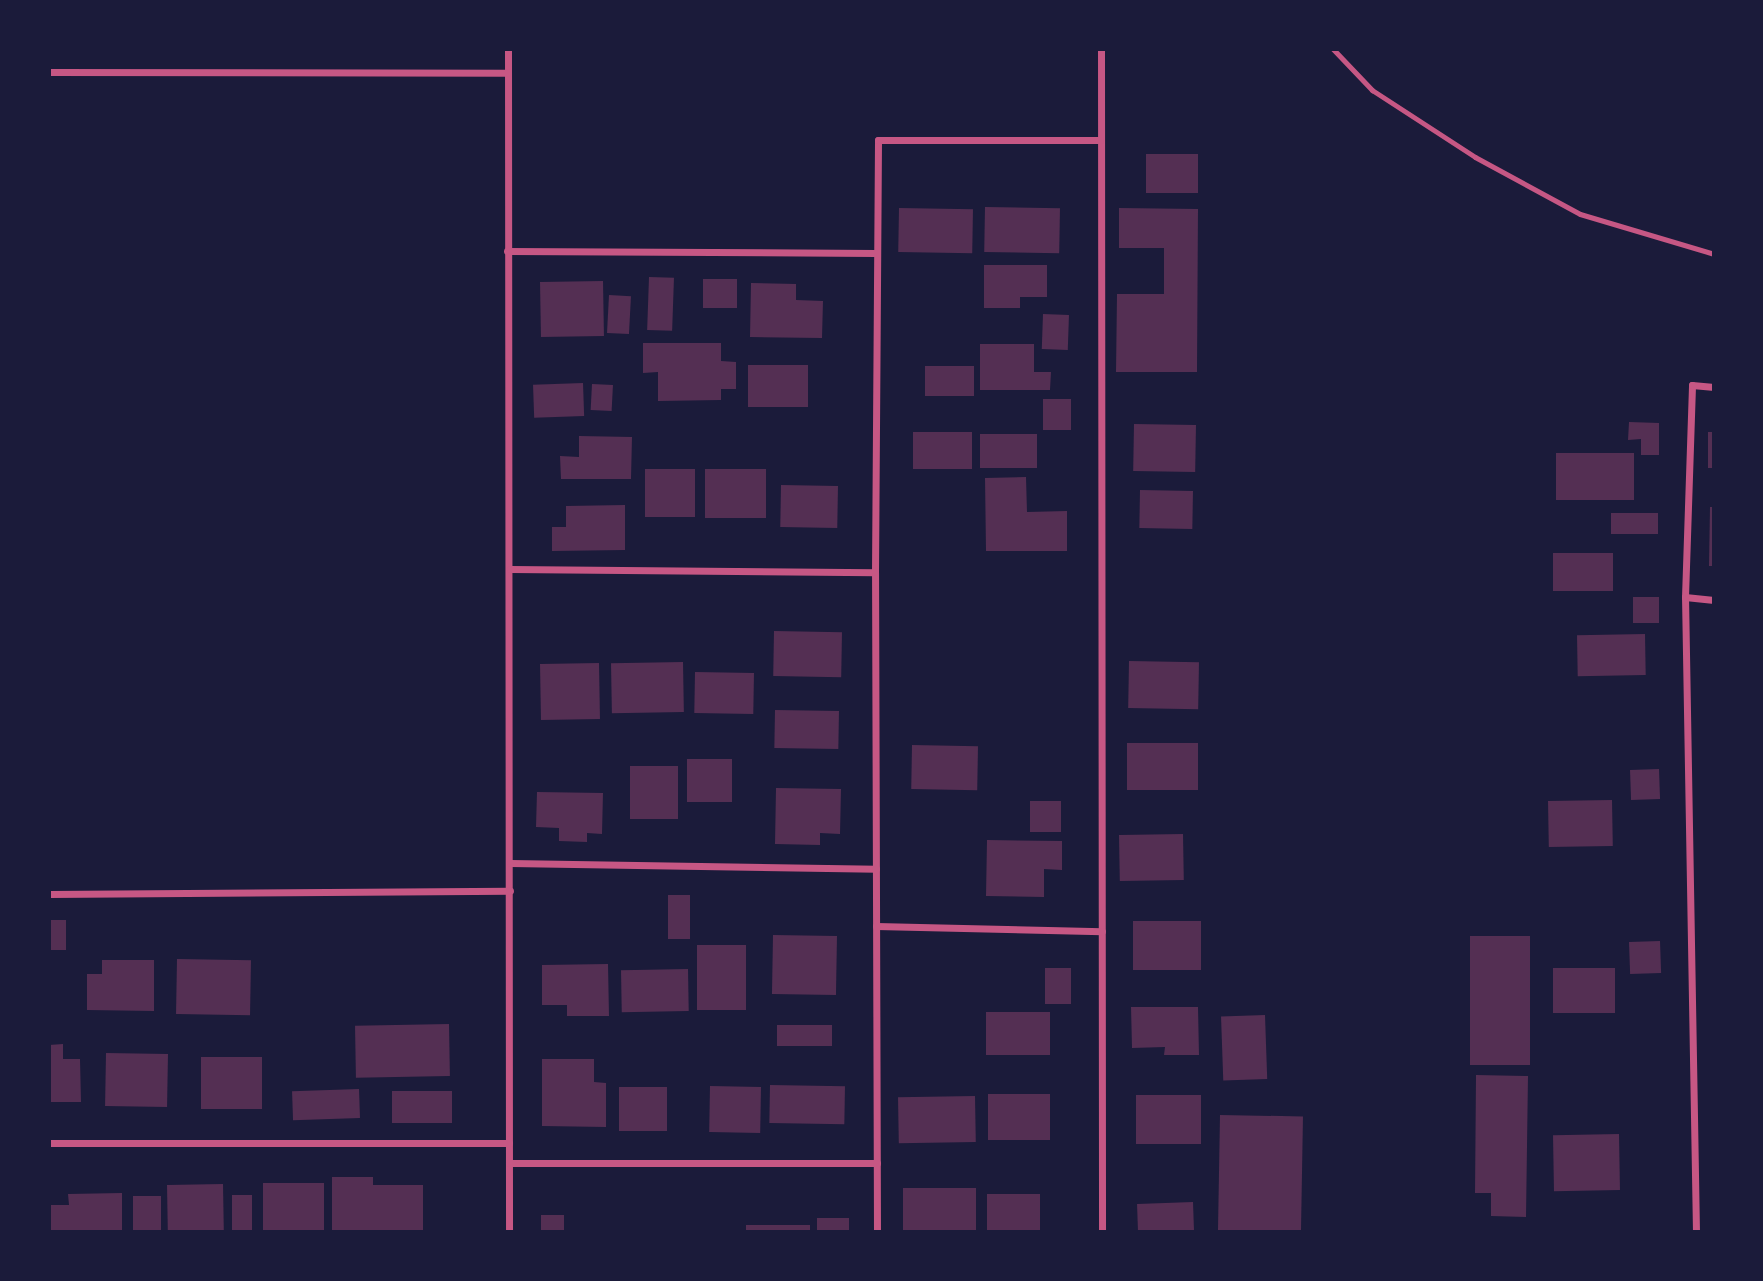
<!DOCTYPE html>
<html>
<head>
<meta charset="utf-8">
<style>
  body { margin:0 }
  #map { position:relative; width:1763px; height:1281px; overflow:hidden; background:#1b1b3a; font-family:Spectral,serif }
  div>[style] { position:absolute }
  [style*='--x'] { left:calc(var(--x)*1px); top:calc(var(--y)*1px); width:calc(var(--w)*1px); rotate:calc(var(--a)*1deg) }
  .building>* { inset:0; background:#542f53; transform-origin:0 0 }
  .service>* { height:5px; margin:-2.5px; padding:0 2.5px; transform-origin:2.5px; border-radius:2.5px; background:#c65784 }
  .minor>* { height:7px; margin:-3.5px; padding:0 3.5px; transform-origin:3.5px; border-radius:3.5px; background:#c65784 }
  span { translate:-50% -50%; white-space:nowrap; text-align:center; line-height:1.15; -webkit-text-stroke:7px #1b1b3a; paint-order:stroke }
  .frame { position:absolute; inset:0; border:51px solid #1b1b3a; pointer-events:none }
</style>
</head>
<body>
<div id="map">
  <div class="building">
    <i style="left:1146px;top:154px;width:52px;height:39px"></i>
    <i style="left:985px;top:207px;width:75px;height:45px;rotate:1deg"></i>
    <i style="left:899px;top:208px;width:74px;height:44px;rotate:1deg"></i>
    <i style="clip-path:polygon(1119px 208px,1198px 209px,1197px 372px,1116px 372px,1117px 294px,1164px 294px,1164px 248px,1119px 248px)"></i>
    <i style="clip-path:polygon(984px 265px,1047px 265px,1047px 297px,1020px 297px,1020px 308px,984px 308px)"></i>
    <i style="left:649px;top:277px;width:25px;height:53px;rotate:2deg"></i>
    <i style="left:737px;top:279px;width:29px;height:34px;rotate:90deg"></i>
    <i style="left:603px;top:281px;width:55px;height:63px;rotate:89deg"></i>
    <i style="clip-path:polygon(751px 283px,796px 284px,796px 300px,823px 301px,822px 338px,750px 337px)"></i>
    <i style="left:609px;top:295px;width:22px;height:38px;rotate:3deg"></i>
    <i style="left:1043px;top:314px;width:26px;height:35px;rotate:2deg"></i>
    <i style="clip-path:polygon(643px 343px,721px 343px,721px 361px,736px 362px,736px 389px,721px 389px,721px 400px,658px 401px,658px 372px,643px 373px)"></i>
    <i style="clip-path:polygon(980px 344px,1034px 344px,1034px 372px,1051px 372px,1050px 390px,980px 390px)"></i>
    <i style="left:748px;top:365px;width:60px;height:42px"></i>
    <i style="left:925px;top:366px;width:49px;height:30px"></i>
    <i style="left:583px;top:383px;width:33px;height:50px;rotate:88deg"></i>
    <i style="left:592px;top:384px;width:21px;height:26px;rotate:3deg"></i>
    <i style="left:1071px;top:399px;width:31px;height:28px;rotate:90deg"></i>
    <i style="clip-path:polygon(1629px 422px,1659px 423px,1659px 455px,1641px 455px,1641px 439px,1628px 440px)"></i>
    <i style="left:1134px;top:424px;width:62px;height:47px;rotate:1deg"></i>
    <i style="left:913px;top:432px;width:59px;height:37px"></i>
    <i style="left:1708px;top:432px;width:6px;height:36px"></i>
    <i style="left:980px;top:434px;width:57px;height:34px"></i>
    <i style="clip-path:polygon(579px 436px,632px 437px,631px 479px,561px 479px,560px 456px,579px 457px)"></i>
    <i style="left:1556px;top:453px;width:78px;height:47px"></i>
    <i style="left:645px;top:469px;width:50px;height:48px"></i>
    <i style="left:766px;top:469px;width:49px;height:61px;rotate:90deg"></i>
    <i style="clip-path:polygon(1026px 477px,1027px 512px,1067px 511px,1067px 551px,986px 551px,985px 478px)"></i>
    <i style="left:781px;top:485px;width:57px;height:42px;rotate:1deg"></i>
    <i style="left:1140px;top:490px;width:53px;height:38px;rotate:1deg"></i>
    <i style="clip-path:polygon(625px 505px,625px 550px,552px 551px,552px 527px,566px 527px,566px 506px)"></i>
    <i style="clip-path:polygon(1710px 507px,1714px 507px,1714px 566px,1709px 566px)"></i>
    <i style="left:1658px;top:513px;width:21px;height:47px;rotate:90deg"></i>
    <i style="left:1553px;top:553px;width:60px;height:38px"></i>
    <i style="left:1659px;top:597px;width:26px;height:26px;rotate:90deg"></i>
    <i style="left:774px;top:631px;width:68px;height:45px;rotate:1deg"></i>
    <i style="left:1645px;top:634px;width:41px;height:68px;rotate:89deg"></i>
    <i style="left:1129px;top:661px;width:70px;height:47px;rotate:1deg"></i>
    <i style="left:683px;top:662px;width:50px;height:72px;rotate:89deg"></i>
    <i style="left:599px;top:663px;width:56px;height:59px;rotate:89deg"></i>
    <i style="left:695px;top:672px;width:59px;height:41px;rotate:1deg"></i>
    <i style="left:775px;top:710px;width:64px;height:38px;rotate:1deg"></i>
    <i style="left:1127px;top:743px;width:71px;height:47px"></i>
    <i style="left:912px;top:745px;width:66px;height:44px;rotate:1deg"></i>
    <i style="left:687px;top:759px;width:45px;height:43px"></i>
    <i style="left:630px;top:766px;width:48px;height:53px"></i>
    <i style="left:1659px;top:769px;width:30px;height:29px;rotate:88deg"></i>
    <i style="clip-path:polygon(776px 788px,841px 789px,840px 834px,820px 833px,820px 845px,775px 844px)"></i>
    <i style="clip-path:polygon(537px 792px,603px 793px,602px 834px,587px 833px,587px 842px,559px 841px,559px 828px,536px 827px)"></i>
    <i style="left:1612px;top:800px;width:46px;height:64px;rotate:89deg"></i>
    <i style="left:1030px;top:801px;width:31px;height:31px"></i>
    <i style="left:1183px;top:834px;width:46px;height:64px;rotate:89deg"></i>
    <i style="clip-path:polygon(987px 840px,1062px 841px,1062px 870px,1044px 869px,1044px 897px,986px 896px)"></i>
    <i style="left:668px;top:895px;width:22px;height:44px"></i>
    <i style="left:49px;top:920px;width:17px;height:30px"></i>
    <i style="left:1133px;top:921px;width:68px;height:49px"></i>
    <i style="left:773px;top:935px;width:64px;height:59px;rotate:1deg"></i>
    <i style="left:1470px;top:936px;width:60px;height:129px"></i>
    <i style="left:1660px;top:941px;width:32px;height:31px;rotate:88deg"></i>
    <i style="left:697px;top:945px;width:49px;height:65px"></i>
    <i style="left:177px;top:959px;width:74px;height:55px;rotate:1deg"></i>
    <i style="clip-path:polygon(102px 960px,154px 960px,154px 1011px,87px 1010px,87px 974px,102px 974px)"></i>
    <i style="clip-path:polygon(608px 964px,609px 1016px,567px 1016px,567px 1005px,542px 1005px,542px 965px)"></i>
    <i style="left:1045px;top:968px;width:26px;height:36px"></i>
    <i style="left:1553px;top:968px;width:62px;height:45px"></i>
    <i style="left:688px;top:969px;width:42px;height:67px;rotate:89deg"></i>
    <i style="clip-path:polygon(1131px 1007px,1198px 1007px,1199px 1055px,1164px 1055px,1165px 1047px,1132px 1048px)"></i>
    <i style="left:986px;top:1012px;width:64px;height:43px"></i>
    <i style="left:1265px;top:1015px;width:64px;height:44px;rotate:88deg"></i>
    <i style="left:449px;top:1024px;width:52px;height:94px;rotate:89deg"></i>
    <i style="left:777px;top:1025px;width:55px;height:21px"></i>
    <i style="clip-path:polygon(63px 1044px,63px 1059px,80px 1059px,81px 1102px,49px 1102px,49px 1045px)"></i>
    <i style="left:106px;top:1053px;width:62px;height:53px;rotate:1deg"></i>
    <i style="left:262px;top:1057px;width:52px;height:61px;rotate:90deg"></i>
    <i style="clip-path:polygon(542px 1059px,594px 1059px,594px 1082px,606px 1083px,606px 1127px,542px 1126px)"></i>
    <i style="clip-path:polygon(1476px 1075px,1528px 1076px,1526px 1217px,1491px 1216px,1491px 1193px,1475px 1193px)"></i>
    <i style="left:770px;top:1085px;width:75px;height:38px;rotate:1deg"></i>
    <i style="left:710px;top:1086px;width:51px;height:46px;rotate:1deg"></i>
    <i style="left:619px;top:1087px;width:48px;height:44px"></i>
    <i style="left:359px;top:1089px;width:29px;height:67px;rotate:88deg"></i>
    <i style="left:392px;top:1091px;width:60px;height:32px"></i>
    <i style="left:988px;top:1094px;width:62px;height:46px"></i>
    <i style="left:1136px;top:1095px;width:65px;height:49px"></i>
    <i style="left:975px;top:1096px;width:46px;height:77px;rotate:89deg"></i>
    <i style="left:1220px;top:1115px;width:83px;height:117px;rotate:1deg"></i>
    <i style="left:1619px;top:1134px;width:56px;height:66px;rotate:89deg"></i>
    <i style="clip-path:polygon(332px 1177px,373px 1177px,373px 1185px,423px 1185px,423px 1232px,332px 1232px)"></i>
    <i style="left:324px;top:1183px;width:49px;height:61px;rotate:90deg"></i>
    <i style="left:223px;top:1184px;width:48px;height:56px;rotate:89deg"></i>
    <i style="left:903px;top:1188px;width:73px;height:44px"></i>
    <i style="clip-path:polygon(122px 1193px,122px 1232px,50px 1232px,50px 1205px,69px 1205px,68px 1194px)"></i>
    <i style="left:987px;top:1194px;width:53px;height:38px"></i>
    <i style="left:232px;top:1195px;width:20px;height:37px"></i>
    <i style="left:133px;top:1196px;width:28px;height:36px"></i>
    <i style="left:1193px;top:1202px;width:30px;height:56px;rotate:88deg"></i>
    <i style="left:541px;top:1215px;width:23px;height:17px"></i>
    <i style="left:817px;top:1218px;width:32px;height:14px"></i>
    <i style="left:746px;top:1225px;width:64px;height:7px"></i>
  </div>
  <div class="service">
    <i style="--x:1333;--y:49;--w:57;--a:46.4"></i>
    <i style="--x:1372;--y:90;--w:123;--a:33"></i>
    <i style="--x:1475;--y:157;--w:119;--a:28.5"></i>
    <i style="--x:1580;--y:214;--w:140;--a:16.6"></i>
  </div>
  <div class="minor">
    <i style="--x:508;--y:49;--w:1183;--a:89.95"></i>
    <i style="--x:1101;--y:49;--w:1183;--a:89.95"></i>
    <i style="--x:49;--y:72;--w:459;--a:0.1"></i>
    <i style="--x:507;--y:251;--w:369;--a:0.3"></i>
    <i style="--x:510;--y:569;--w:365;--a:0.5"></i>
    <i style="--x:1685;--y:597;--w:29;--a:6"></i>
    <i style="--x:510;--y:863;--w:366;--a:0.9"></i>
    <i style="--x:49;--y:894;--w:461;--a:-0.4"></i>
    <i style="--x:876;--y:926;--w:226;--a:1.3"></i>
    <i style="--x:49;--y:1143;--w:460;--a:0"></i>
    <i style="--x:509;--y:1163;--w:368;--a:0"></i>
    <i style="--x:877;--y:1232;--w:660;--a:-90.17"></i>
    <i style="--x:875;--y:572;--w:432;--a:-89.6"></i>
    <i style="--x:878;--y:140;--w:222;--a:0"></i>
    <i style="--x:1696;--y:1232;--w:635;--a:-90.99"></i>
    <i style="--x:1685;--y:597;--w:212;--a:-88.1"></i>
    <i style="--x:1692;--y:385;--w:22;--a:5"></i>
  </div>
  <div class="frame"></div>
</div>
</body>
</html>
